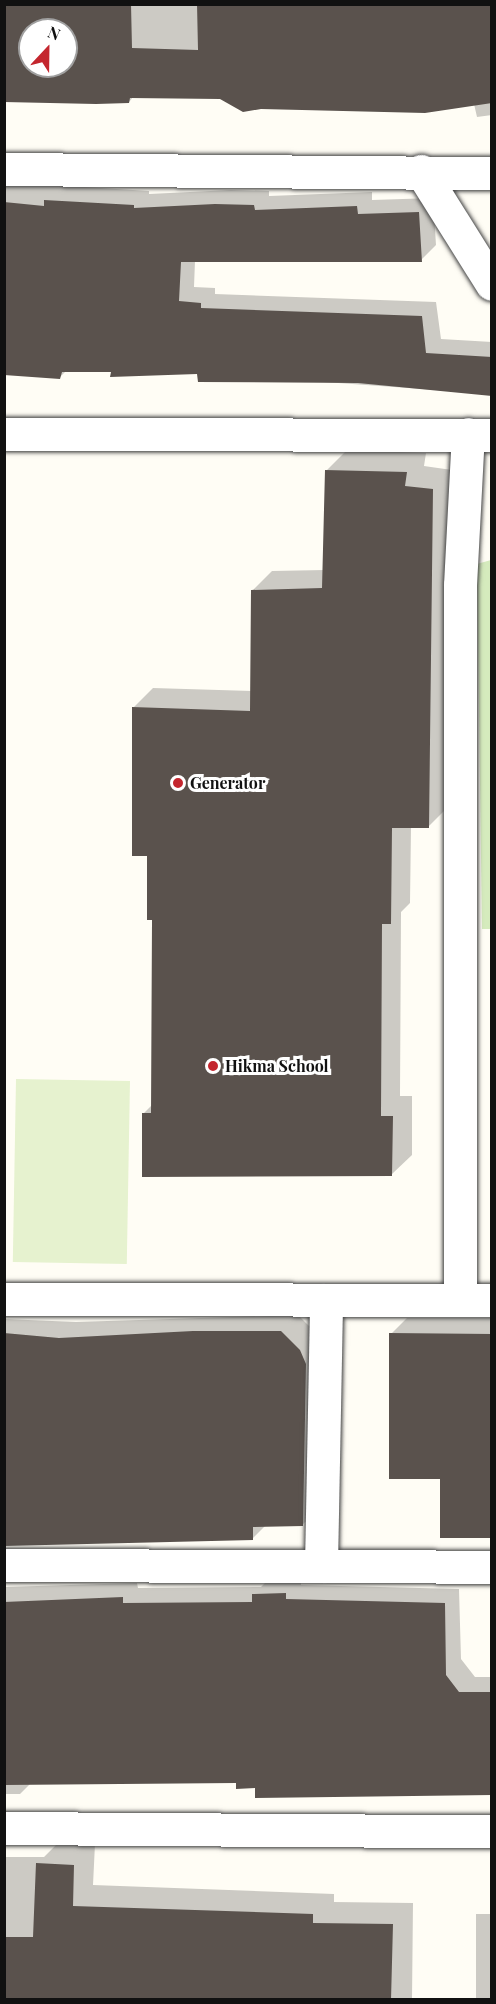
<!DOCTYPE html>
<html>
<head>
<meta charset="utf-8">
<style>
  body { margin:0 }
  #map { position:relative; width:496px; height:2004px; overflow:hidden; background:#fffdf5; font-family:"Playfair Display",serif }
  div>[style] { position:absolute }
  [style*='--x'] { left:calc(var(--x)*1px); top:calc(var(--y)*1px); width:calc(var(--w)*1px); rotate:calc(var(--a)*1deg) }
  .green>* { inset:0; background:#d5ebbd }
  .pitch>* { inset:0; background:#e6f2cf; transform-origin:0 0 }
  .shadow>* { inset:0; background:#0003; transform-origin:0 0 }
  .building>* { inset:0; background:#5a524d }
  .roads { filter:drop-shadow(0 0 2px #444) drop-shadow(0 0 2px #444) }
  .minor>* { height:33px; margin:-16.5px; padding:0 16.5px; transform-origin:16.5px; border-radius:16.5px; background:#fff }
  .dots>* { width:16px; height:16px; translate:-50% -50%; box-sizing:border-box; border:3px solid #fff; border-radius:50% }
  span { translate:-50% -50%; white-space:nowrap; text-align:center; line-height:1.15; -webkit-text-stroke:6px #fff; paint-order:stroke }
  .poi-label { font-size:16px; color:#111; font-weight:700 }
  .left { translate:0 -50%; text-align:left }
  .frame { position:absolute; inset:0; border:6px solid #111; pointer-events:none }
  .north { position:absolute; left:18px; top:18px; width:60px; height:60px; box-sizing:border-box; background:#fff; border:2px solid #a0a0a0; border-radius:50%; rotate:22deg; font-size:16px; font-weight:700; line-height:24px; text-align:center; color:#111 }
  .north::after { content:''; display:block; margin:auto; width:21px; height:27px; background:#c4262e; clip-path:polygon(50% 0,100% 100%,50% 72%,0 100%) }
</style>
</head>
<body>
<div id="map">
  <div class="green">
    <i style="clip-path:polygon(491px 560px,491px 929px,482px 929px,477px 564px)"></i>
  </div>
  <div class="pitch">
    <i style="left:16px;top:1079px;width:114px;height:183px;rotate:1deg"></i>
  </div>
  <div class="shadow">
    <i style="clip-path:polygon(evenodd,4px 4px,492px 4px,492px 115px,477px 117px,474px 104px,134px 96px,129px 102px,4px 101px,4px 4px,30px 30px,66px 30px,66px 66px,30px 66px,30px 30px)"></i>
    <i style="clip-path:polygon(4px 182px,149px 191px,149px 194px,231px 190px,269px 191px,269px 196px,372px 192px,372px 200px,433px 198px,436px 245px,421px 260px,195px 261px,194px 287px,215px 288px,215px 294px,436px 302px,441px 339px,492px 342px,492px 394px,199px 373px,67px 370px,60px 377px,4px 373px)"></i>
    <i style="clip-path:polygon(347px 450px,426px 453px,424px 466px,452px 470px,448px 807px,428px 827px,411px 827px,410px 903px,401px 912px,400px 1096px,412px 1096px,412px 1155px,392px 1174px,144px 1113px,152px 1105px,153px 919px,133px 708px,153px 688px,252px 691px,252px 591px,272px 571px,324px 570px,327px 470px)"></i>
    <i style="clip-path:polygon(298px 1315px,316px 1333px,319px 1509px,302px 1525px,265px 1526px,253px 1538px,4px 1545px,4px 1319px,76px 1322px)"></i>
    <i style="clip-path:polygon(407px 1318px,492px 1318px,492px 1536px,442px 1478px,391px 1334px)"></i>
    <i style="clip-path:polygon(269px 1579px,301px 1579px,301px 1585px,459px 1589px,461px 1659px,475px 1677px,492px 1677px,492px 1793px,256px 1787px,237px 1781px,30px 1784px,20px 1794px,4px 1794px,4px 1587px,137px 1583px,138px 1588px,261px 1587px)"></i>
    <i style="clip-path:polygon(59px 1842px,95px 1844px,93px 1885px,334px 1894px,334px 1902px,413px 1903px,412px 2000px,4px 2000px,4px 1857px,44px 1857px)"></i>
    <i style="left:492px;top:1914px;width:86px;height:16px;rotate:90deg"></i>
  </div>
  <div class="building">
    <i style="clip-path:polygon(evenodd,4px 4px,131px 4px,132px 48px,198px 50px,197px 4px,492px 4px,492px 103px,425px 113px,261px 109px,243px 112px,220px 99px,130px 98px,129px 103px,96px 104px,4px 102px,4px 4px,30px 30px,66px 30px,66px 66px,30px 66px,30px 30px)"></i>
    <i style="clip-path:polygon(44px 200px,134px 205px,134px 208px,215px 204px,254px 205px,255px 210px,357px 206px,358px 214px,419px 212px,422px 262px,181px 262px,179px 301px,201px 303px,201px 308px,422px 316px,426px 353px,492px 357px,492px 396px,358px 383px,198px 382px,197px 374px,110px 377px,111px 372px,62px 372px,60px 379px,4px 375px,4px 202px,44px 206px)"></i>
    <i style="clip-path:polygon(325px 470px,407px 472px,405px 486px,433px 489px,429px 828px,392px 828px,391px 924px,382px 924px,381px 1116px,393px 1116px,392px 1176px,142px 1177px,142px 1113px,151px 1113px,152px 920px,147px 920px,147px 856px,132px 856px,132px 707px,250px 711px,251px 590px,322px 588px)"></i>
    <i style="clip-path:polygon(193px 1331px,281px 1331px,300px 1350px,306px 1364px,303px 1526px,253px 1527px,253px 1540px,4px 1546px,4px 1333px,59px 1338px)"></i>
    <i style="clip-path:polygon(389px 1333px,492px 1334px,492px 1538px,440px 1538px,440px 1479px,389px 1479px)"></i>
    <i style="clip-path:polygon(286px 1593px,286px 1599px,445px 1603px,446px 1675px,459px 1692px,492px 1692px,492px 1795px,255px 1798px,255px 1788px,236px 1789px,236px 1783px,4px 1785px,4px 1602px,123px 1597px,123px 1603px,252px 1602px,252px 1594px)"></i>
    <i style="clip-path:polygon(36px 1863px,74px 1865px,73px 1906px,313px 1914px,313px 1923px,393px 1924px,391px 2000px,4px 2000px,4px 1937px,33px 1937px)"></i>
  </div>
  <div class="roads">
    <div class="minor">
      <i style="--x:4;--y:169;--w:488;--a:0.5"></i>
      <i style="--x:421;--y:171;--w:133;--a:57.9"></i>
      <i style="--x:4;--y:434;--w:488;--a:0.1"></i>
      <i style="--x:4;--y:1299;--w:488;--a:0.1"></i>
      <i style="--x:460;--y:1300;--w:715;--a:-90"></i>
      <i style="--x:460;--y:585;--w:151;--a:-87"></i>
      <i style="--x:4;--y:1565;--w:488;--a:0.2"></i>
      <i style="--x:321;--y:1566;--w:266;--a:-88.9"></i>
      <i style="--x:4;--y:1828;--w:488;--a:0.4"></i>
    </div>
  </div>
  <div class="dots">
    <i style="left:178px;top:783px;background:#c4262e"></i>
    <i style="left:213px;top:1066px;background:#c4262e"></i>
  </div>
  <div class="poi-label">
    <span class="left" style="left:190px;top:783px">Generator</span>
    <span class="left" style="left:225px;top:1066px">Hikma School</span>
  </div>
  <div class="frame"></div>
  <div class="north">N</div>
</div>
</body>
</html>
